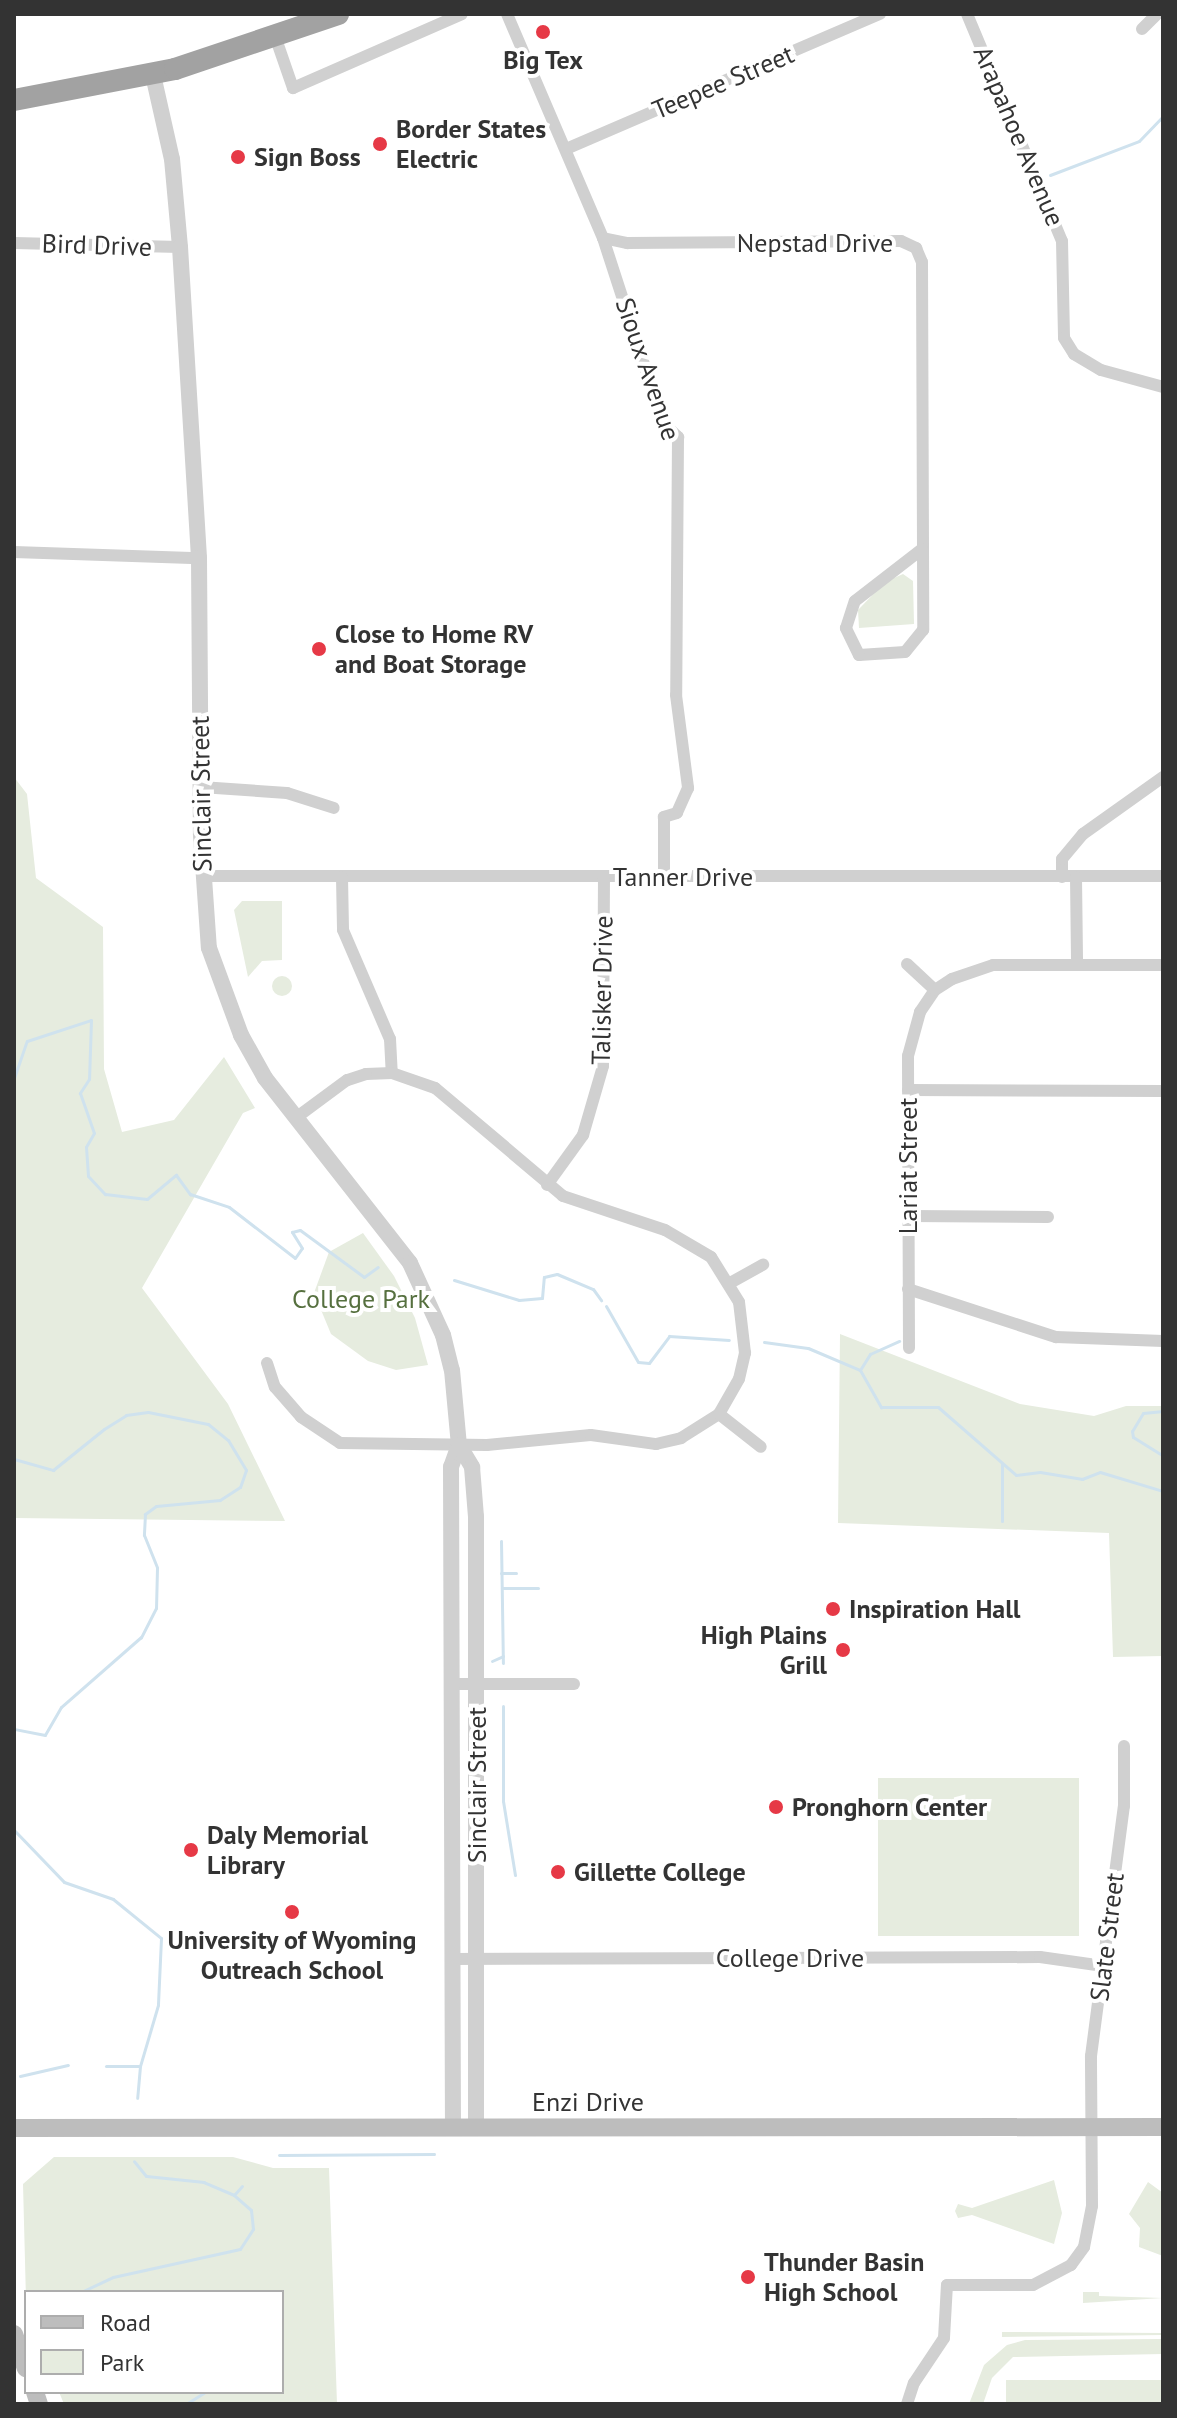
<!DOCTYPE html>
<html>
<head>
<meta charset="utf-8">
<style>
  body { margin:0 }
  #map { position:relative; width:1177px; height:2418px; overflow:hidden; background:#fff; font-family:"PT Sans",sans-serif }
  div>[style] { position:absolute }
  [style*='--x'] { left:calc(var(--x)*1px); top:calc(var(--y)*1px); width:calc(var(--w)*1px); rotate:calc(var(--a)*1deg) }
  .green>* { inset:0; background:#e6ecdf; transform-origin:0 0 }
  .round { border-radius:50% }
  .stream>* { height:3px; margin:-1.5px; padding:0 1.5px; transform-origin:1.5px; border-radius:1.5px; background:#cfe2ee }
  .minor>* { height:12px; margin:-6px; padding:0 6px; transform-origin:6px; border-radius:6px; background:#d0d0d0 }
  .tertiary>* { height:16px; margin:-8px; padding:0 8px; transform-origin:8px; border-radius:8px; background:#d0d0d0 }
  .secondary>* { height:18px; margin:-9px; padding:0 9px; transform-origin:9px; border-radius:9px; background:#bdbdbd }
  .trunk>* { height:22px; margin:-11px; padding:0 11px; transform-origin:11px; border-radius:11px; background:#a2a2a2 }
  .dots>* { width:22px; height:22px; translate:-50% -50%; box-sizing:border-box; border:4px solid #fff; border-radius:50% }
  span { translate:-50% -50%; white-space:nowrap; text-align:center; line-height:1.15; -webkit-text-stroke:8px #fff; paint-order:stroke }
  .poi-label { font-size:26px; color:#333; font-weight:700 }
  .left { translate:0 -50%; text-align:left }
  .right { translate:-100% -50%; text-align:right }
  .street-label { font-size:26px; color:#333 }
  .park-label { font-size:26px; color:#56703f }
  .frame { position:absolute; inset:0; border:16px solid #333; pointer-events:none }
  .legend { position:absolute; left:24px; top:2290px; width:260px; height:104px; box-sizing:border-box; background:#fff; border:2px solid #adadad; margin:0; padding:10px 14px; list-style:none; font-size:24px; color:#333 }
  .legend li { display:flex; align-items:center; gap:16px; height:40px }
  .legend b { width:40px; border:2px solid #adadad }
</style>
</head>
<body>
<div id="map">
  <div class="green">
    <i style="clip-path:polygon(903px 574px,913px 581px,914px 624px,859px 628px,858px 610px,885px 582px)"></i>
    <i style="clip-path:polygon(14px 777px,27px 794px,36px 878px,103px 927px,104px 1069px,122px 1132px,174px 1120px,224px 1057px,255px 1108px,243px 1113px,142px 1288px,228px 1404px,285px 1521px,14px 1518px)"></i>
    <i style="clip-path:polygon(242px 901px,282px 901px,282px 960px,262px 961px,248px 977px,234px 910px)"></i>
    <i class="round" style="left:272px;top:976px;width:20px;height:20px"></i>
    <i style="clip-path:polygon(363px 1233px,394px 1276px,415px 1318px,428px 1365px,396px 1370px,368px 1361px,331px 1334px,314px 1293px,329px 1252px)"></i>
    <i style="clip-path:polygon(840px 1334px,1020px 1404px,1094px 1416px,1126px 1406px,1163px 1406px,1163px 1656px,1113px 1657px,1109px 1533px,838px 1523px)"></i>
    <i style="left:1079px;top:1778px;width:158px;height:201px;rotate:90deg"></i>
    <i style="clip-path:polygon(54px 2157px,233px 2157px,273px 2168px,329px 2168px,337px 2404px,64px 2404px,59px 2392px,282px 2392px,282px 2292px,26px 2292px,26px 2300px,23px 2184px)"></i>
    <i style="clip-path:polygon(1054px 2180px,1062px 2213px,1054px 2244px,972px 2215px,958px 2218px,955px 2211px,958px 2204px,972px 2208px)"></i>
    <i style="clip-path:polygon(1148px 2182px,1163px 2193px,1163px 2256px,1139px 2247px,1140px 2228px,1129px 2214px)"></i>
    <i style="clip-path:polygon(1083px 2292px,1099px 2292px,1099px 2296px,1163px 2298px,1083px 2303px)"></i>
    <i style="clip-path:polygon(1002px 2332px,1163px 2333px,1163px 2335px,1002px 2337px)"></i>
    <i style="clip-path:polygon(1163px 2339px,1163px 2354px,1013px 2357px,992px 2378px,983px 2404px,969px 2404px,984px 2365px,1007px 2345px,1025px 2340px)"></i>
    <i style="left:1163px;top:2380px;width:24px;height:157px;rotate:90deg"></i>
  </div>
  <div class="stream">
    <i style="--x:1050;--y:175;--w:95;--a:-20.9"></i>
    <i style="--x:1139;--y:141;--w:35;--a:-46"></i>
    <i style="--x:14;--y:1078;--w:39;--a:-71"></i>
    <i style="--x:27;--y:1041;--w:67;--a:-18.2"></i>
    <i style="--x:91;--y:1020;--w:59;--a:91.9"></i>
    <i style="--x:89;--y:1079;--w:17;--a:123"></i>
    <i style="--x:80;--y:1093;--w:42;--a:70.7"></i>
    <i style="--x:94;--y:1133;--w:16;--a:120"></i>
    <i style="--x:86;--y:1147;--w:29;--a:86"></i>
    <i style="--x:88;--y:1176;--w:25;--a:47"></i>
    <i style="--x:105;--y:1194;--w:42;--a:6.8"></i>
    <i style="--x:147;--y:1199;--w:38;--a:-40"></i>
    <i style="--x:176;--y:1175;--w:24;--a:54"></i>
    <i style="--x:190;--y:1194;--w:41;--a:18.4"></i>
    <i style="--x:229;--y:1207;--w:83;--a:37.7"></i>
    <i style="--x:295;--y:1258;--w:12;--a:-55"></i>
    <i style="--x:302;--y:1248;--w:19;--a:-122"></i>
    <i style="--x:292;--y:1232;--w:8;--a:-14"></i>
    <i style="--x:300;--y:1230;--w:79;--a:36.3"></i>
    <i style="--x:364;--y:1277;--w:17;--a:-36"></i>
    <i style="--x:454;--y:1280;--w:68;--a:17.1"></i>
    <i style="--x:519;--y:1300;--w:23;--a:-5"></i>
    <i style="--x:542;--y:1298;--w:21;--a:-85"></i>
    <i style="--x:544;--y:1277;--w:13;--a:-13"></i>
    <i style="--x:557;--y:1274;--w:39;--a:23"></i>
    <i style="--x:593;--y:1289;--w:14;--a:54"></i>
    <i style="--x:606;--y:1306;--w:64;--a:60.3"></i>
    <i style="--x:638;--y:1362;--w:11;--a:5"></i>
    <i style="--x:649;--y:1363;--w:34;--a:-53"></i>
    <i style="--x:669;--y:1336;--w:60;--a:3.8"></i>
    <i style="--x:764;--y:1342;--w:44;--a:7.8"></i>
    <i style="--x:808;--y:1348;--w:56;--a:22.9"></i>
    <i style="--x:860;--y:1370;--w:43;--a:60.4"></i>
    <i style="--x:881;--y:1407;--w:57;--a:0"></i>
    <i style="--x:938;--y:1407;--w:103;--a:41.1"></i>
    <i style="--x:1016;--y:1475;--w:24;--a:-7"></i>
    <i style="--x:1040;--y:1472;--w:43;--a:9.5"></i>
    <i style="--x:1082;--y:1479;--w:19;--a:-21"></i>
    <i style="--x:1100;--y:1472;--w:66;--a:16.8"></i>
    <i style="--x:860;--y:1370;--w:19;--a:-58"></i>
    <i style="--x:870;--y:1354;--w:32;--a:-24"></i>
    <i style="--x:1163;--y:1411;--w:20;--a:174"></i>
    <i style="--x:1143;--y:1413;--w:21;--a:121"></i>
    <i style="--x:1132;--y:1431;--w:6;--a:81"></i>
    <i style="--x:1133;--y:1437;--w:36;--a:32"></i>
    <i style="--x:14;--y:1459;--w:41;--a:15.8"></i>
    <i style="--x:53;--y:1470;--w:65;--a:-38.8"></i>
    <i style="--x:104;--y:1429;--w:26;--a:-32"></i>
    <i style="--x:126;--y:1415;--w:22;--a:-8"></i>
    <i style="--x:148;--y:1412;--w:61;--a:11.3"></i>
    <i style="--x:208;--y:1424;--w:26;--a:39"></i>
    <i style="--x:228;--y:1440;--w:35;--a:59"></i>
    <i style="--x:246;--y:1470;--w:18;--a:109"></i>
    <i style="--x:240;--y:1487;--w:24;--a:147"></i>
    <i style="--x:220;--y:1500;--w:64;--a:174.6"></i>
    <i style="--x:156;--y:1506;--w:14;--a:144"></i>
    <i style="--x:145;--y:1514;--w:21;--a:93"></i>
    <i style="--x:144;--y:1535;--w:35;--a:68"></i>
    <i style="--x:157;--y:1568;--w:40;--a:91.4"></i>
    <i style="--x:156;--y:1608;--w:33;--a:117"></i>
    <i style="--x:141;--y:1637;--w:106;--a:138.8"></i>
    <i style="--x:61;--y:1707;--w:32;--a:120"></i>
    <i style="--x:45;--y:1735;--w:32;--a:-169"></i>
    <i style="--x:1002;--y:1464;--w:57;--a:90"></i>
    <i style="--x:501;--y:1541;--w:122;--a:89.1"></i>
    <i style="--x:501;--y:1573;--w:15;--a:0"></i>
    <i style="--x:502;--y:1588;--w:36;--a:0"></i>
    <i style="--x:492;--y:1661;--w:12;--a:-24"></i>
    <i style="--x:503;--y:1706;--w:95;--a:90"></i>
    <i style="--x:503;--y:1801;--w:75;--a:80.8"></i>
    <i style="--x:14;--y:1830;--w:72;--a:46.1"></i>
    <i style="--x:64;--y:1882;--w:52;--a:19.1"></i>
    <i style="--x:113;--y:1899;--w:62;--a:39.1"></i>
    <i style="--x:161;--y:1938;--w:67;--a:92.6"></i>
    <i style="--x:158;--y:2005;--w:64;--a:106.4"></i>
    <i style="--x:140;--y:2066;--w:32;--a:95"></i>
    <i style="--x:106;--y:2066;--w:33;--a:0"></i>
    <i style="--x:20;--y:2076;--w:49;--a:-12.9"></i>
    <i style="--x:279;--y:2155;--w:155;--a:-0.4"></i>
    <i style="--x:234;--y:2195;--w:12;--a:-48"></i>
    <i style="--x:81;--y:2292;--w:35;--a:-25"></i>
    <i style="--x:113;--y:2277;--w:130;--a:-12.4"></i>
    <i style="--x:240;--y:2249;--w:24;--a:-57"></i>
    <i style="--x:253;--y:2229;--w:19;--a:-96"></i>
    <i style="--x:251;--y:2210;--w:23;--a:-139"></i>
    <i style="--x:234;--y:2195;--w:33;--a:-157"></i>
    <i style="--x:204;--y:2182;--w:58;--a:-174.1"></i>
    <i style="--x:146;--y:2176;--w:19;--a:-129"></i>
    <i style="--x:186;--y:2404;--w:22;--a:-32"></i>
  </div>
  <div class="minor">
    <i style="--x:507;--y:14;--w:244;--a:66.8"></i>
    <i style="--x:603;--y:238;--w:194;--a:72"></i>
    <i style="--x:663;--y:423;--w:21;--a:43"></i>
    <i style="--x:678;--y:437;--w:258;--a:90.4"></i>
    <i style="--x:676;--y:695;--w:94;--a:82.6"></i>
    <i style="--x:688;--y:788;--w:27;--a:114"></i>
    <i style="--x:677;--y:813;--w:14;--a:163"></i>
    <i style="--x:664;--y:817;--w:60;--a:90"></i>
    <i style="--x:967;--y:14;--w:246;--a:67.3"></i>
    <i style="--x:1062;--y:241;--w:97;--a:88.8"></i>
    <i style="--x:1064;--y:338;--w:19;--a:58"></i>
    <i style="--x:1074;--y:354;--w:31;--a:31"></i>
    <i style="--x:1101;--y:370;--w:64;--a:15.3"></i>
    <i style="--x:1142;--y:29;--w:21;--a:-45"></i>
    <i style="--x:276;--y:39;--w:52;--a:70.9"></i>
    <i style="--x:293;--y:88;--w:184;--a:-23.6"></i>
    <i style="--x:566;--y:149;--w:342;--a:-23.3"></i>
    <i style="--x:603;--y:238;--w:25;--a:12"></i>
    <i style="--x:627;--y:243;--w:274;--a:-0.4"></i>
    <i style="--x:901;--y:241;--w:17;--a:25"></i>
    <i style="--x:916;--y:248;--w:15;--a:67"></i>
    <i style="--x:922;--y:262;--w:368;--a:89.8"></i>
    <i style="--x:923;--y:630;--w:28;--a:129"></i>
    <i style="--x:905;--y:652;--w:46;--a:176.3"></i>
    <i style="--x:859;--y:655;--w:30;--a:-116"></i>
    <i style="--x:846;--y:628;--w:28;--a:-72"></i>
    <i style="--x:855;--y:601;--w:85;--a:-37.8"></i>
    <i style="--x:14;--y:243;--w:166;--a:1.4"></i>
    <i style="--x:14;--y:552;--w:185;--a:1.9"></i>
    <i style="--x:201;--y:787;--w:86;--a:4"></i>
    <i style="--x:287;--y:793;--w:49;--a:17.7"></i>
    <i style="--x:202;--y:876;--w:961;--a:0"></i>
    <i style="--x:342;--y:877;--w:53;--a:88.9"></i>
    <i style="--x:343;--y:930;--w:119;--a:66.7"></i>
    <i style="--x:390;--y:1039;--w:34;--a:87"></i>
    <i style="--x:1062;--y:877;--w:18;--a:-90"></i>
    <i style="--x:1062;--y:859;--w:33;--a:-50"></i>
    <i style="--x:1083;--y:834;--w:98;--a:-35.5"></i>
    <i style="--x:1076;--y:877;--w:88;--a:89.3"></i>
    <i style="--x:907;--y:964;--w:38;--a:43"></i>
    <i style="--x:908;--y:1090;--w:255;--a:0.2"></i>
    <i style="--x:547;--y:1185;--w:62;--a:-54.2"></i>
    <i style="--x:583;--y:1135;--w:72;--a:-73.8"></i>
    <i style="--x:603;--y:1066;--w:189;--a:-89.7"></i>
    <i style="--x:909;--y:1216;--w:139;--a:0.4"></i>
    <i style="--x:730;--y:1283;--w:38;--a:-29"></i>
    <i style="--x:908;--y:1289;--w:156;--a:18"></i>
    <i style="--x:1056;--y:1337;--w:107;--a:2.1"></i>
    <i style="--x:909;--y:1348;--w:292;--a:-90.2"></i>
    <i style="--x:908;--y:1056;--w:46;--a:-74.7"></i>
    <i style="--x:920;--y:1012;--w:27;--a:-56"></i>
    <i style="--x:935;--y:990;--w:20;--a:-33"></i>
    <i style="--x:952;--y:979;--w:43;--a:-18.9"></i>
    <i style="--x:993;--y:965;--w:170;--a:0"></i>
    <i style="--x:267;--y:1363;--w:25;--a:72"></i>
    <i style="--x:275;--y:1387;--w:40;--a:49"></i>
    <i style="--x:301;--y:1417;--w:47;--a:33.7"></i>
    <i style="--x:340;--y:1443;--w:147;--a:0.8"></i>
    <i style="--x:487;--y:1445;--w:104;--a:-5.5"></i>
    <i style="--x:591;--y:1435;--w:66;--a:7.9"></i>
    <i style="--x:656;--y:1444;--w:26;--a:-13"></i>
    <i style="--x:681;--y:1438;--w:45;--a:-32.3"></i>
    <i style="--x:719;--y:1414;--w:40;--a:-60.3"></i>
    <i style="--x:739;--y:1379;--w:27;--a:-77"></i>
    <i style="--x:745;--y:1353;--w:51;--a:-96.7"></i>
    <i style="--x:739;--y:1302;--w:53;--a:-121.9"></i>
    <i style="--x:711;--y:1257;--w:53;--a:-149.6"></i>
    <i style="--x:665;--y:1230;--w:108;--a:-161.6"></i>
    <i style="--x:563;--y:1196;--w:167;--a:-139.8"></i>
    <i style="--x:435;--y:1088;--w:46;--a:-160.8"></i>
    <i style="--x:392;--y:1073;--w:26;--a:178"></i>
    <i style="--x:366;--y:1074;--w:20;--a:162"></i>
    <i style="--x:347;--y:1080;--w:62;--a:143.5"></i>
    <i style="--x:719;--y:1414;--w:53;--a:38.2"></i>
    <i style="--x:451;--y:1684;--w:123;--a:0"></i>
    <i style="--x:451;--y:1959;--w:589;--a:-0.19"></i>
    <i style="--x:1040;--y:1957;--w:64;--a:8.1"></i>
    <i style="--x:907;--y:2404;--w:22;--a:-72"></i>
    <i style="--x:914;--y:2383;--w:54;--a:-56.3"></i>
    <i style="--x:944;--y:2338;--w:53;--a:-86.8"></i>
    <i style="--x:947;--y:2285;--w:86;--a:0"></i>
    <i style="--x:1033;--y:2285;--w:43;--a:-27.8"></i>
    <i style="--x:1071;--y:2265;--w:22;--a:-54"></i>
    <i style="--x:1084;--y:2247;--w:42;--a:-79"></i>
    <i style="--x:1092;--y:2206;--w:150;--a:-90.4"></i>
    <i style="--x:1091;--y:2056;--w:252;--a:-82.5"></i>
    <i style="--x:1124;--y:1806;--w:60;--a:-90"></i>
  </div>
  <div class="tertiary">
    <i style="--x:153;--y:75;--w:86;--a:77.3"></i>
    <i style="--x:172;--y:159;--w:88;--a:84.8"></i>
    <i style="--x:180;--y:247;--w:312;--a:86.5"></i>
    <i style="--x:199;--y:558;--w:277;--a:89.6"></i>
    <i style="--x:201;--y:835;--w:113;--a:86"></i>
    <i style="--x:209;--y:948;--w:93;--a:69.8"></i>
    <i style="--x:241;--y:1035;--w:49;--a:60.8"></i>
    <i style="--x:265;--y:1078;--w:235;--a:51.9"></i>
    <i style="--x:410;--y:1263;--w:79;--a:65.4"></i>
    <i style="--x:443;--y:1335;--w:36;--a:76"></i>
    <i style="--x:452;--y:1370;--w:75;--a:84.7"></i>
    <i style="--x:459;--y:1445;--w:23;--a:110"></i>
    <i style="--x:451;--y:1467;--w:661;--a:89.83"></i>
    <i style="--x:459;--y:1445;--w:26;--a:59"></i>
    <i style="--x:472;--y:1467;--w:50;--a:85.4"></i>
    <i style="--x:476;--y:1517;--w:611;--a:90"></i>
  </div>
  <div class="secondary">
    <i style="--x:14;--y:2128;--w:1149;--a:-0.05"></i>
    <i style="--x:14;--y:2334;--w:36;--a:71"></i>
    <i style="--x:35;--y:2392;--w:13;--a:72"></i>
  </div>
  <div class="trunk">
    <i style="--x:14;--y:100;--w:164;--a:-10.9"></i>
    <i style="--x:175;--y:69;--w:172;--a:-18.6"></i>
  </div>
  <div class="dots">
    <i style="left:543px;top:32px;background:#e63946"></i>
    <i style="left:380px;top:144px;background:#e63946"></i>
    <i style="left:238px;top:157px;background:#e63946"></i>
    <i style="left:319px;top:649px;background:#e63946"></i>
    <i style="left:833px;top:1609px;background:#e63946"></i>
    <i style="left:843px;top:1650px;background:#e63946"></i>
    <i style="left:776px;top:1807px;background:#e63946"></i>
    <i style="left:191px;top:1850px;background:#e63946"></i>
    <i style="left:558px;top:1872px;background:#e63946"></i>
    <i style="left:292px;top:1912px;background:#e63946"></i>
    <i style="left:748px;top:2277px;background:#e63946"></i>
  </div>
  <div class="poi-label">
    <span style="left:543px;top:60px">Big Tex</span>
    <span class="left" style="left:396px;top:144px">Border States<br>Electric</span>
    <span class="left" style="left:254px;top:157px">Sign Boss</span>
    <span class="left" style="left:335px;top:649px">Close to Home RV<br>and Boat Storage</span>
    <span class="left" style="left:849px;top:1609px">Inspiration Hall</span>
    <span class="right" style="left:827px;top:1650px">High Plains<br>Grill</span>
    <span class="left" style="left:792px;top:1807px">Pronghorn Center</span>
    <span class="left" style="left:207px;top:1850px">Daly Memorial<br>Library</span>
    <span class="left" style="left:574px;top:1872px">Gillette College</span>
    <span style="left:292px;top:1955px">University of Wyoming<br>Outreach School</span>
    <span class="left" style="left:764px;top:2277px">Thunder Basin<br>High School</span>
  </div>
  <div class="street-label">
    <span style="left:723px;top:82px;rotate:-23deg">Teepee Street</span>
    <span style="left:1019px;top:136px;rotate:67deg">Arapahoe Avenue</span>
    <span style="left:815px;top:243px">Nepstad Drive</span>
    <span style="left:97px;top:245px;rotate:2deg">Bird Drive</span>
    <span style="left:648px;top:369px;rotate:71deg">Sioux Avenue</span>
    <span style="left:201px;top:794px;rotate:-91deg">Sinclair Street</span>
    <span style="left:683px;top:877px">Tanner Drive</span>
    <span style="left:602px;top:990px;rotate:-89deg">Talisker Drive</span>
    <span style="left:908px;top:1166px;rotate:-90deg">Lariat Street</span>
    <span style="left:477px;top:1785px;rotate:-90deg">Sinclair Street</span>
    <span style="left:1107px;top:1937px;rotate:-83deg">Slate Street</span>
    <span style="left:790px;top:1958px">College Drive</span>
    <span style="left:588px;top:2102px">Enzi Drive</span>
  </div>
  <div class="park-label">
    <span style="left:361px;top:1299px">College Park</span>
  </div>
  <div class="frame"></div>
  <ul class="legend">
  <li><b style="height:10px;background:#bdbdbd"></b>Road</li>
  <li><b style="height:22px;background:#e6ecdf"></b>Park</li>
  </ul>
</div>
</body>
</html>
